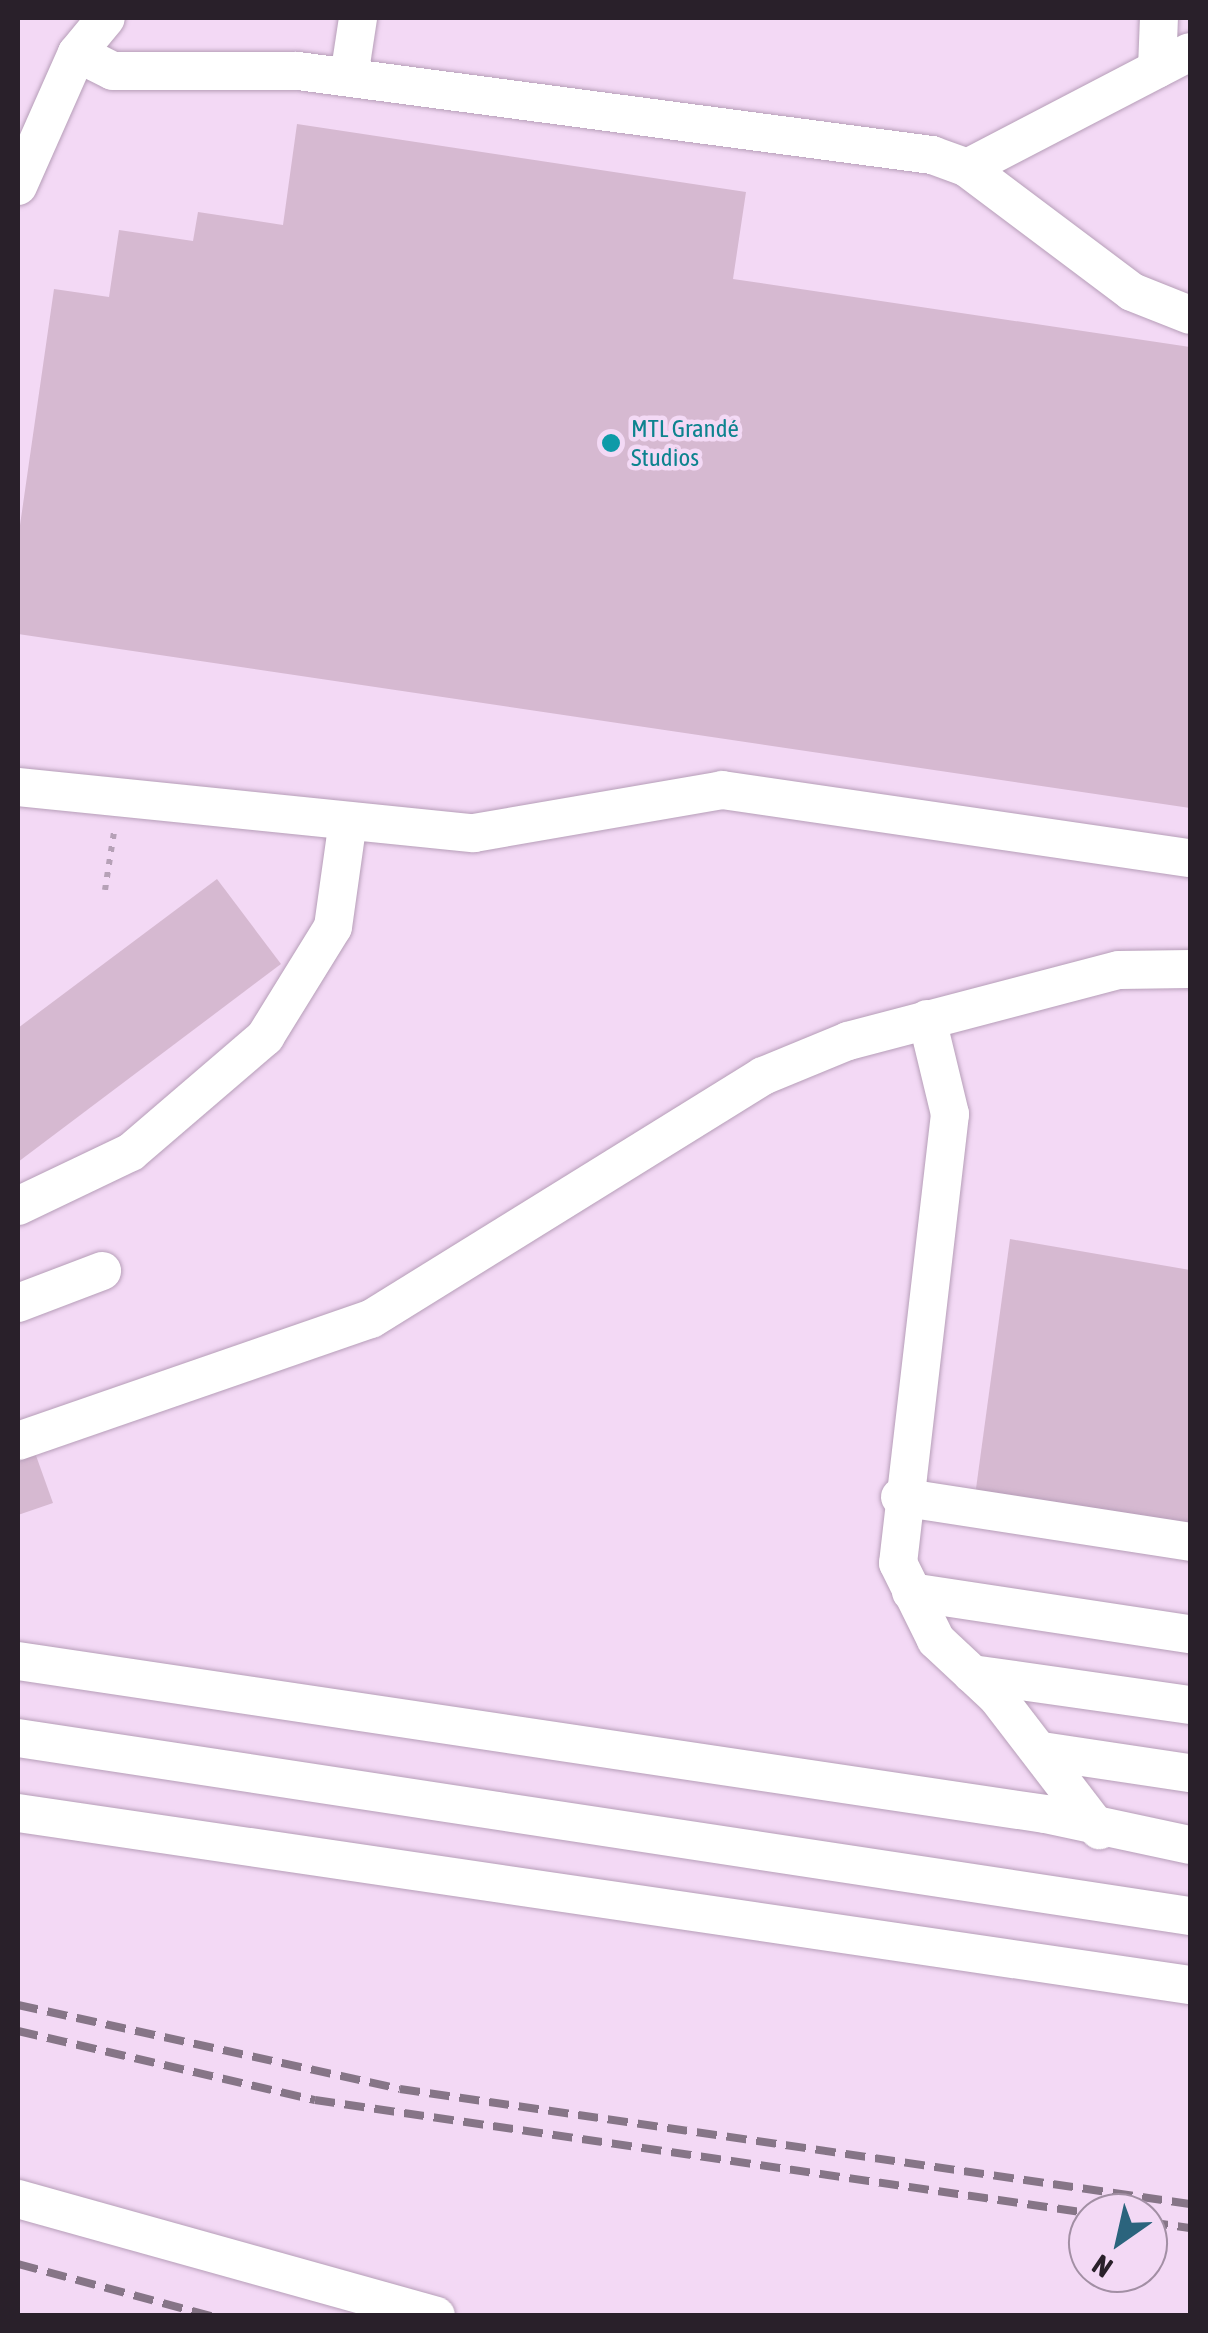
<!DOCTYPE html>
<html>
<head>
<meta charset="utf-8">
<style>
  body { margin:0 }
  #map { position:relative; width:1208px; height:2333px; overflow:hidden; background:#f3d9f5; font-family:"Asap Condensed",sans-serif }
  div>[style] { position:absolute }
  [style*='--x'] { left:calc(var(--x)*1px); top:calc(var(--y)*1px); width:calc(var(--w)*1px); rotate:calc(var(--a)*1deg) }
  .building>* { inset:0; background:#d6b9d1 }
  .path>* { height:6px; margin-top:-3px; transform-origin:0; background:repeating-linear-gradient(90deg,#b6a1b7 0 5px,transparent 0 13px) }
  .roads { filter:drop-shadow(0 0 2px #b69eb8) drop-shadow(0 0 2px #b69eb8) }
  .minor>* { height:38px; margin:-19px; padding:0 19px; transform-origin:19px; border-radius:19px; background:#fff }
  .rail>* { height:8px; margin-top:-4px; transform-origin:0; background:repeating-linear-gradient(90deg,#867587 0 20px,transparent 0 30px) }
  .dots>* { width:28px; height:28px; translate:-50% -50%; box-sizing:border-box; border:5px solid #f3d9f5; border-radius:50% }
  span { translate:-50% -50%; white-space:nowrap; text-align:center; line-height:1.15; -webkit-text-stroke:9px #f3d9f5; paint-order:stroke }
  .culture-label { font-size:25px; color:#0d838f }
  .left { translate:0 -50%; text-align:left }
  .frame { position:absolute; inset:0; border:20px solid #29202a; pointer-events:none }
  .north { position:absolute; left:1068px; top:2193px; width:100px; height:100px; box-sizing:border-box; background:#f3d9f5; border:2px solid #a28fa4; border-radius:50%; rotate:214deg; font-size:28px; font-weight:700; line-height:40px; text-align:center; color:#29202a }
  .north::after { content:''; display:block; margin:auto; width:35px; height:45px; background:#2b647d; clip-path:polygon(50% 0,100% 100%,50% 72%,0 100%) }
</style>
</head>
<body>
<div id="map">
  <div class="building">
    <i style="clip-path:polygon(297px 124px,746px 192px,733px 279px,1190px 347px,1190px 808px,18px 634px,18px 539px,54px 289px,109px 297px,119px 230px,193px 241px,198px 212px,283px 225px)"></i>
    <i style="clip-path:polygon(217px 879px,281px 964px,18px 1162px,18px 1028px)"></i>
    <i style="clip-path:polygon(1010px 1239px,1190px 1270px,1190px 1525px,975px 1496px)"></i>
    <i style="clip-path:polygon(34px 1450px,53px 1503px,18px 1515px,18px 1456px)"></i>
  </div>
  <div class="path">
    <i style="--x:105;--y:890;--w:59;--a:-81.2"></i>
  </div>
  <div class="roads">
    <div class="minor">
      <i style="--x:77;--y:53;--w:40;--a:26.6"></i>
      <i style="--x:113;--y:71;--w:185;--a:0"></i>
      <i style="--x:298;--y:71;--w:640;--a:7.55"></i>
      <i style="--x:932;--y:155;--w:37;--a:20"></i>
      <i style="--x:967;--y:168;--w:206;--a:36.9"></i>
      <i style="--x:1132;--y:292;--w:62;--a:21.6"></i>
      <i style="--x:1157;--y:69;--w:51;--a:-87.8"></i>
      <i style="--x:349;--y:77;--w:60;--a:-81.3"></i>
      <i style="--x:967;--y:168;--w:251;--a:-27.5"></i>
      <i style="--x:18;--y:186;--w:145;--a:-66.1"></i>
      <i style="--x:77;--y:53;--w:45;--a:-50.4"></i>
      <i style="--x:18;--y:787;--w:458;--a:5.8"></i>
      <i style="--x:474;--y:833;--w:252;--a:-9.8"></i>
      <i style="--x:722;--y:790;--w:473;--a:8.3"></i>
      <i style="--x:927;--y:1019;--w:98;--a:76.4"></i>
      <i style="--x:950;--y:1114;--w:452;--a:96.6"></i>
      <i style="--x:898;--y:1563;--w:86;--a:63.7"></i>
      <i style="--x:936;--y:1640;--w:83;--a:43.1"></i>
      <i style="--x:997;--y:1697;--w:168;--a:52.5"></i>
      <i style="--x:18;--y:1206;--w:125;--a:-25.5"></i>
      <i style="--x:131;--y:1152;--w:177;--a:-40.6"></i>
      <i style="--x:265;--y:1037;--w:129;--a:-58.3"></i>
      <i style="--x:333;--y:927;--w:101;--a:-82"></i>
      <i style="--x:18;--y:1303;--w:90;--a:-20.9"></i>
      <i style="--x:18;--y:1441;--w:373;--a:-19.1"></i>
      <i style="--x:371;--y:1319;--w:461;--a:-31.8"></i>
      <i style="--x:763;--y:1076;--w:92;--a:-22.4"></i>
      <i style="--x:848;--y:1041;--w:280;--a:-14.7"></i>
      <i style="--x:1119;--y:970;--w:71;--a:-0.8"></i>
      <i style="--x:900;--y:1497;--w:293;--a:8.8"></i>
      <i style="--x:911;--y:1592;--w:282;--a:8.6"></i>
      <i style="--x:18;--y:1661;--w:1038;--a:8.47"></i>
      <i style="--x:1045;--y:1814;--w:148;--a:12.1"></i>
      <i style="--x:972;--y:1674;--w:220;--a:8.1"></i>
      <i style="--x:18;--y:1738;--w:1185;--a:8.64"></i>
      <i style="--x:1042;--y:1751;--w:150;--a:8.5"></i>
      <i style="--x:18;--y:1813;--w:1185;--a:8.35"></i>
      <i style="--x:18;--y:2199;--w:434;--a:15.6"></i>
    </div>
  </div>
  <div class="rail">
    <i style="--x:18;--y:2005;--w:391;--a:12.4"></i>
    <i style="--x:400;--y:2089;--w:798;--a:8.28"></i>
    <i style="--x:18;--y:2031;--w:305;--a:13.1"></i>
    <i style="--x:315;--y:2100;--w:781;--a:8.32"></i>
    <i style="--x:1148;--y:2222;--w:42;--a:8.1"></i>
    <i style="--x:18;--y:2264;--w:200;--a:15.1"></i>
  </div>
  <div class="dots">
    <i style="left:611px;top:443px;background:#0f9aa8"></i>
  </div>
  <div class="culture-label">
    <span class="left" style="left:631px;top:443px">MTL Grandé<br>Studios</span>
  </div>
  <div class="frame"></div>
  <div class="north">N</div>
</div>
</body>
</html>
